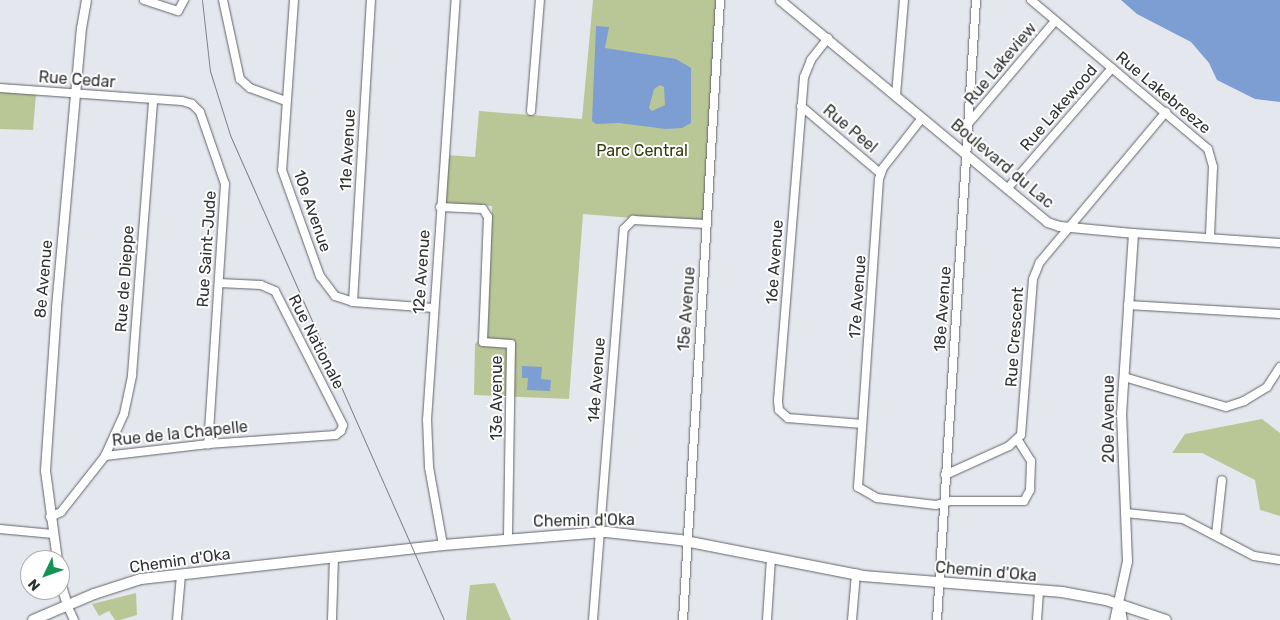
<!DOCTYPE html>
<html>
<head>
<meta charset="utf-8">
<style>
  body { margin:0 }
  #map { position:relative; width:1280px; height:620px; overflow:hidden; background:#e5e7ee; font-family:Rubik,sans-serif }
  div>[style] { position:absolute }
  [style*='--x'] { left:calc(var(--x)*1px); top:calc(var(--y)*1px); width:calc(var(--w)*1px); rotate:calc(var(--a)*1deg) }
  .green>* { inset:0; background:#b9c797 }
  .water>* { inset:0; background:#7c9ed2 }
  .roads { filter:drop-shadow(0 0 1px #616369) drop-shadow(0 0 1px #616369) }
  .minor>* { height:8px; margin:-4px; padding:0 4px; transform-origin:4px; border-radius:4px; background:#fff }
  .tertiary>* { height:9px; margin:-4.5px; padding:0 4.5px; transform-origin:4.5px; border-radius:4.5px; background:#fff }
  .secondary>* { height:10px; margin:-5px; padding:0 5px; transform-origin:5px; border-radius:5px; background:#fff }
  .tram>* { height:1px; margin:-0.5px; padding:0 0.5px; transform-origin:0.5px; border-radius:0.5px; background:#828388 }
  span { translate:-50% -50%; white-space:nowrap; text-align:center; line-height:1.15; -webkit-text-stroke:4px #fff; paint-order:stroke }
  .street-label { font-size:16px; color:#313234 }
  .park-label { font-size:16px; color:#313b0b }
  .north { position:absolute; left:20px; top:550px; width:50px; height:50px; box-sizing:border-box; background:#fff; border:1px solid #adadae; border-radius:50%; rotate:228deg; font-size:14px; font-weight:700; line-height:20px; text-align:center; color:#313234 }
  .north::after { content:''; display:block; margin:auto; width:18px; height:22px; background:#139452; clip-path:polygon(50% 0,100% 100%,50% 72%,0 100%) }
</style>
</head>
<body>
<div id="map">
  <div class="green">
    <i style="clip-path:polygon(593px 0,720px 0,706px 224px,583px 214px,569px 399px,474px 395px,475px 344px,488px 332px,492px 206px,444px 203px,447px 155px,475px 157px,479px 111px,582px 119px)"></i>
    <i style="clip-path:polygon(0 90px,36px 94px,33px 130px,0 129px)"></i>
    <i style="clip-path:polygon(1262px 419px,1280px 433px,1280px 516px,1260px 510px,1255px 480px,1202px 453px,1172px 453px,1185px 434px)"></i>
    <i style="clip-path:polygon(495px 583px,511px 620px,466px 620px,470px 585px)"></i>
    <i style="clip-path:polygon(136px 593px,137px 615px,120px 620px,115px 620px,109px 611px,99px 616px,92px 604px)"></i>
  </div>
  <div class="water">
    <i style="clip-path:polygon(1121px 0,1280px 0,1280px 102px,1255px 99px,1217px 80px,1209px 63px,1191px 42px,1137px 14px)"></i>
    <i style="clip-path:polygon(evenodd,596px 26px,609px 27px,605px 48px,676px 59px,691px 68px,691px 123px,682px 128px,666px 129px,619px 123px,596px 124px,592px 121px,596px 26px,660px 85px,664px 87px,665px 105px,652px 111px,649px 108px,654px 89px,660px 85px)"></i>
    <i style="clip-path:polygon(522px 366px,542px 367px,541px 379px,551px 380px,550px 391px,527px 390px,528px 378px,522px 378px)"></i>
  </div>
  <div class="roads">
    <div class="minor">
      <i style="--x:144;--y:0;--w:36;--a:18"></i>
      <i style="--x:178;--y:11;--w:13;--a:-61"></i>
      <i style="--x:223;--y:0;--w:81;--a:77.9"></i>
      <i style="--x:240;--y:79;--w:13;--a:42"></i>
      <i style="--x:250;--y:88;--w:38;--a:20"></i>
      <i style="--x:294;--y:0;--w:170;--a:94"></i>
      <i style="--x:282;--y:170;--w:113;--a:70.3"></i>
      <i style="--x:320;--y:276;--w:25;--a:53"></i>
      <i style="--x:335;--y:296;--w:19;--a:18"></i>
      <i style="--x:353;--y:302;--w:80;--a:4.3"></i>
      <i style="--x:1031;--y:0;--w:231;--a:40.1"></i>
      <i style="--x:1208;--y:149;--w:19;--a:74"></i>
      <i style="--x:1213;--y:167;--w:70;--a:92.5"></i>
      <i style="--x:828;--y:38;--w:28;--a:128"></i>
      <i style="--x:811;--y:60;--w:18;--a:112"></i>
      <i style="--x:804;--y:77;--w:325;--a:94.6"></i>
      <i style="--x:778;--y:401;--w:9;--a:84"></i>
      <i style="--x:779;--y:410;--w:12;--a:42"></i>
      <i style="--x:788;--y:418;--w:74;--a:4.6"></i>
      <i style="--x:0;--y:88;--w:182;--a:4.1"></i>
      <i style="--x:182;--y:101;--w:10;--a:17"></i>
      <i style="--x:192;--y:104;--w:11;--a:45"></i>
      <i style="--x:200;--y:112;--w:76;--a:70.9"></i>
      <i style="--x:225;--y:184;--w:261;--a:93.7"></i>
      <i style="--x:896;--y:95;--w:95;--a:-85.2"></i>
      <i style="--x:801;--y:106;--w:104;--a:40.3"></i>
      <i style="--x:531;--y:111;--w:111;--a:-85.4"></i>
      <i style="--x:922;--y:118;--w:63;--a:128"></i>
      <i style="--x:883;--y:168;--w:12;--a:110"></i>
      <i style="--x:879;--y:179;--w:309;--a:93.9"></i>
      <i style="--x:858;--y:487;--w:22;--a:30"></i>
      <i style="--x:877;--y:498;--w:59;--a:6.8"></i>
      <i style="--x:936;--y:505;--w:15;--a:-16"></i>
      <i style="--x:950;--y:501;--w:74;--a:0"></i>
      <i style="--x:1024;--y:501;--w:13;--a:-61"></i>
      <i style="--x:1030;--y:490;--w:29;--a:-88"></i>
      <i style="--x:1031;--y:461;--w:25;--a:-122"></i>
      <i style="--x:968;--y:124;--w:135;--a:-49.8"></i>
      <i style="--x:1007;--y:189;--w:160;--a:-49"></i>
      <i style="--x:440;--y:207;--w:43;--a:2.7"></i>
      <i style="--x:483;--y:209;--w:9;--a:58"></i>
      <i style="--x:488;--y:217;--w:125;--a:92.3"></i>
      <i style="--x:483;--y:342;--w:28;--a:4"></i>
      <i style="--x:511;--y:344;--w:194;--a:90.9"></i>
      <i style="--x:1133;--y:233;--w:147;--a:3.9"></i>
      <i style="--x:353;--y:302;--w:303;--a:-86.6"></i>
      <i style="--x:1128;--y:305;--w:152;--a:3.4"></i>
      <i style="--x:1124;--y:377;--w:106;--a:16.4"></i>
      <i style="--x:1226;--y:407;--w:19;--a:-18"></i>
      <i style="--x:1244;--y:401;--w:27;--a:-31"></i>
      <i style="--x:1267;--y:387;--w:24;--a:-57"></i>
      <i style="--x:105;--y:456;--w:104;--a:-6.6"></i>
      <i style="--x:208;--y:444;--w:128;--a:-4"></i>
      <i style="--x:336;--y:435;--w:6;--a:-39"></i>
      <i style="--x:341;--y:431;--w:6;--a:-72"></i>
      <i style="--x:343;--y:425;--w:150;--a:-116.9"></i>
      <i style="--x:275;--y:291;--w:15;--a:-157"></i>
      <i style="--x:261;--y:285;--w:42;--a:-177.3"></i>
      <i style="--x:945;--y:475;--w:70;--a:-24.4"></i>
      <i style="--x:1009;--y:446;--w:16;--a:-43"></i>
      <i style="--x:1021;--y:435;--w:156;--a:-85.6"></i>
      <i style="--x:1033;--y:279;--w:18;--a:-68"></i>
      <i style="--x:1040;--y:262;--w:196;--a:-50"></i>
      <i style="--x:1126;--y:513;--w:57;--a:6"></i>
      <i style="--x:1183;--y:519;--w:80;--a:27.5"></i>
      <i style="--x:1254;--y:556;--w:26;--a:9"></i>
      <i style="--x:50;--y:517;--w:12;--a:-24"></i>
      <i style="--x:61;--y:512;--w:71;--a:-51.8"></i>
      <i style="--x:105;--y:456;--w:46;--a:-65.7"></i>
      <i style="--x:124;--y:414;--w:40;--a:-78"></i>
      <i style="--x:132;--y:375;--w:276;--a:-85.6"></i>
      <i style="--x:0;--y:529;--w:53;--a:5.4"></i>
      <i style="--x:1216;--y:535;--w:55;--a:-83.8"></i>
      <i style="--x:443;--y:545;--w:79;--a:-100.2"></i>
      <i style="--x:429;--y:467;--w:47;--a:-92.4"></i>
      <i style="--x:427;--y:420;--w:421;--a:-86.1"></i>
      <i style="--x:67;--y:605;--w:17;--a:65"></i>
      <i style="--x:177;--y:620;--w:45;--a:-84.9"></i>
      <i style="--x:332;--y:620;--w:62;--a:-88.2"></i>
      <i style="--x:593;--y:620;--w:392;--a:-85.5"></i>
      <i style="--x:624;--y:229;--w:13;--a:-45"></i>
      <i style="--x:633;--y:220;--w:73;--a:3.1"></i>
      <i style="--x:683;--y:620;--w:621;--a:-86.58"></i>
      <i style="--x:767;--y:620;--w:62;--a:-86.3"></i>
      <i style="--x:852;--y:620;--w:47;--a:-85.1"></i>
      <i style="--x:937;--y:620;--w:621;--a:-86.4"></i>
      <i style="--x:1037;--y:620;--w:28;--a:-86"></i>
    </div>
    <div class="tertiary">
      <i style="--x:780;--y:0;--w:347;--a:39.7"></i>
      <i style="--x:1047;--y:222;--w:13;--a:18"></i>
      <i style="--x:1059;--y:226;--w:74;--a:5.4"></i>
      <i style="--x:1133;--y:233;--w:179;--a:93.8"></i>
      <i style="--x:1121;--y:412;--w:149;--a:87.7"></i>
      <i style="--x:1127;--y:561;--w:60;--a:102.4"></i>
      <i style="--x:57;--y:560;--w:91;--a:-97.6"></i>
      <i style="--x:45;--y:470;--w:163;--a:-86.1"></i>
      <i style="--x:56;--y:307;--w:280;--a:-84.9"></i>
      <i style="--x:81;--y:28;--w:28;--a:-80"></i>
      <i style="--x:60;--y:582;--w:24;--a:73"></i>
      <i style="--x:1119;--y:603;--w:17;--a:80"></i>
    </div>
    <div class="secondary">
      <i style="--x:33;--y:620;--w:66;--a:-23.1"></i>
      <i style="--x:94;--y:594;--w:49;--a:-17.7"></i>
      <i style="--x:141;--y:579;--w:304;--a:-6.4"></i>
      <i style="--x:443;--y:545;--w:164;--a:-4.6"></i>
      <i style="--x:606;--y:532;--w:74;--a:6.2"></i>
      <i style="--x:680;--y:540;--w:187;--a:11.1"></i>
      <i style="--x:863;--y:576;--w:200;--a:4.6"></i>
      <i style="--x:1062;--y:592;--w:45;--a:10.3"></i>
      <i style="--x:1106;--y:600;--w:63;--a:18.4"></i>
    </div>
  </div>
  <div class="tram">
    <i style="--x:202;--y:0;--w:71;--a:83.6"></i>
    <i style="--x:210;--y:71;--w:67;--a:72.6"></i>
    <i style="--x:230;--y:135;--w:530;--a:66.19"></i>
  </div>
  <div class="street-label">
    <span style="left:1001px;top:64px;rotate:-50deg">Rue Lakeview</span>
    <span style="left:77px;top:80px;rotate:4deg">Rue Cedar</span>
    <span style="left:1163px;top:93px;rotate:40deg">Rue Lakebreeze</span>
    <span style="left:1059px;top:108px;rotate:-49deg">Rue Lakewood</span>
    <span style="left:850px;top:129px;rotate:40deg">Rue Peel</span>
    <span style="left:348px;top:150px;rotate:-87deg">11e Avenue</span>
    <span style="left:1002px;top:164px;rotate:40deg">Boulevard du Lac</span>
    <span style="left:312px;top:211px;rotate:71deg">10e Avenue</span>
    <span style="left:207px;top:249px;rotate:-86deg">Rue Saint-Jude</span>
    <span style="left:775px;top:262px;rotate:-86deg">16e Avenue</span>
    <span style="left:422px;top:272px;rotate:-86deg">12e Avenue</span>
    <span style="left:44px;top:279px;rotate:-85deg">8e Avenue</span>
    <span style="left:125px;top:279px;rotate:-86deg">Rue de Dieppe</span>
    <span style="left:858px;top:297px;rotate:-86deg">17e Avenue</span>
    <span style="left:687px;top:309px;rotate:-86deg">15e Avenue</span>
    <span style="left:943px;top:309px;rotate:-86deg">18e Avenue</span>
    <span style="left:1015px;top:337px;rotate:-86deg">Rue Crescent</span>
    <span style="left:316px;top:342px;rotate:63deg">Rue Nationale</span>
    <span style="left:597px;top:380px;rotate:-86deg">14e Avenue</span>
    <span style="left:497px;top:398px;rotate:-90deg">13e Avenue</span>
    <span style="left:1109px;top:419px;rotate:-90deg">20e Avenue</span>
    <span style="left:180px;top:434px;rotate:-6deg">Rue de la Chapelle</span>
    <span style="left:584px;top:521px;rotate:-1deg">Chemin d'Oka</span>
    <span style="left:180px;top:561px;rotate:-8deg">Chemin d'Oka</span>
    <span style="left:986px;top:572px;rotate:5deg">Chemin d'Oka</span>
  </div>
  <div class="park-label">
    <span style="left:642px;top:151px">Parc Central</span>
  </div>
  <div class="north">N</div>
</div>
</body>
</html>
